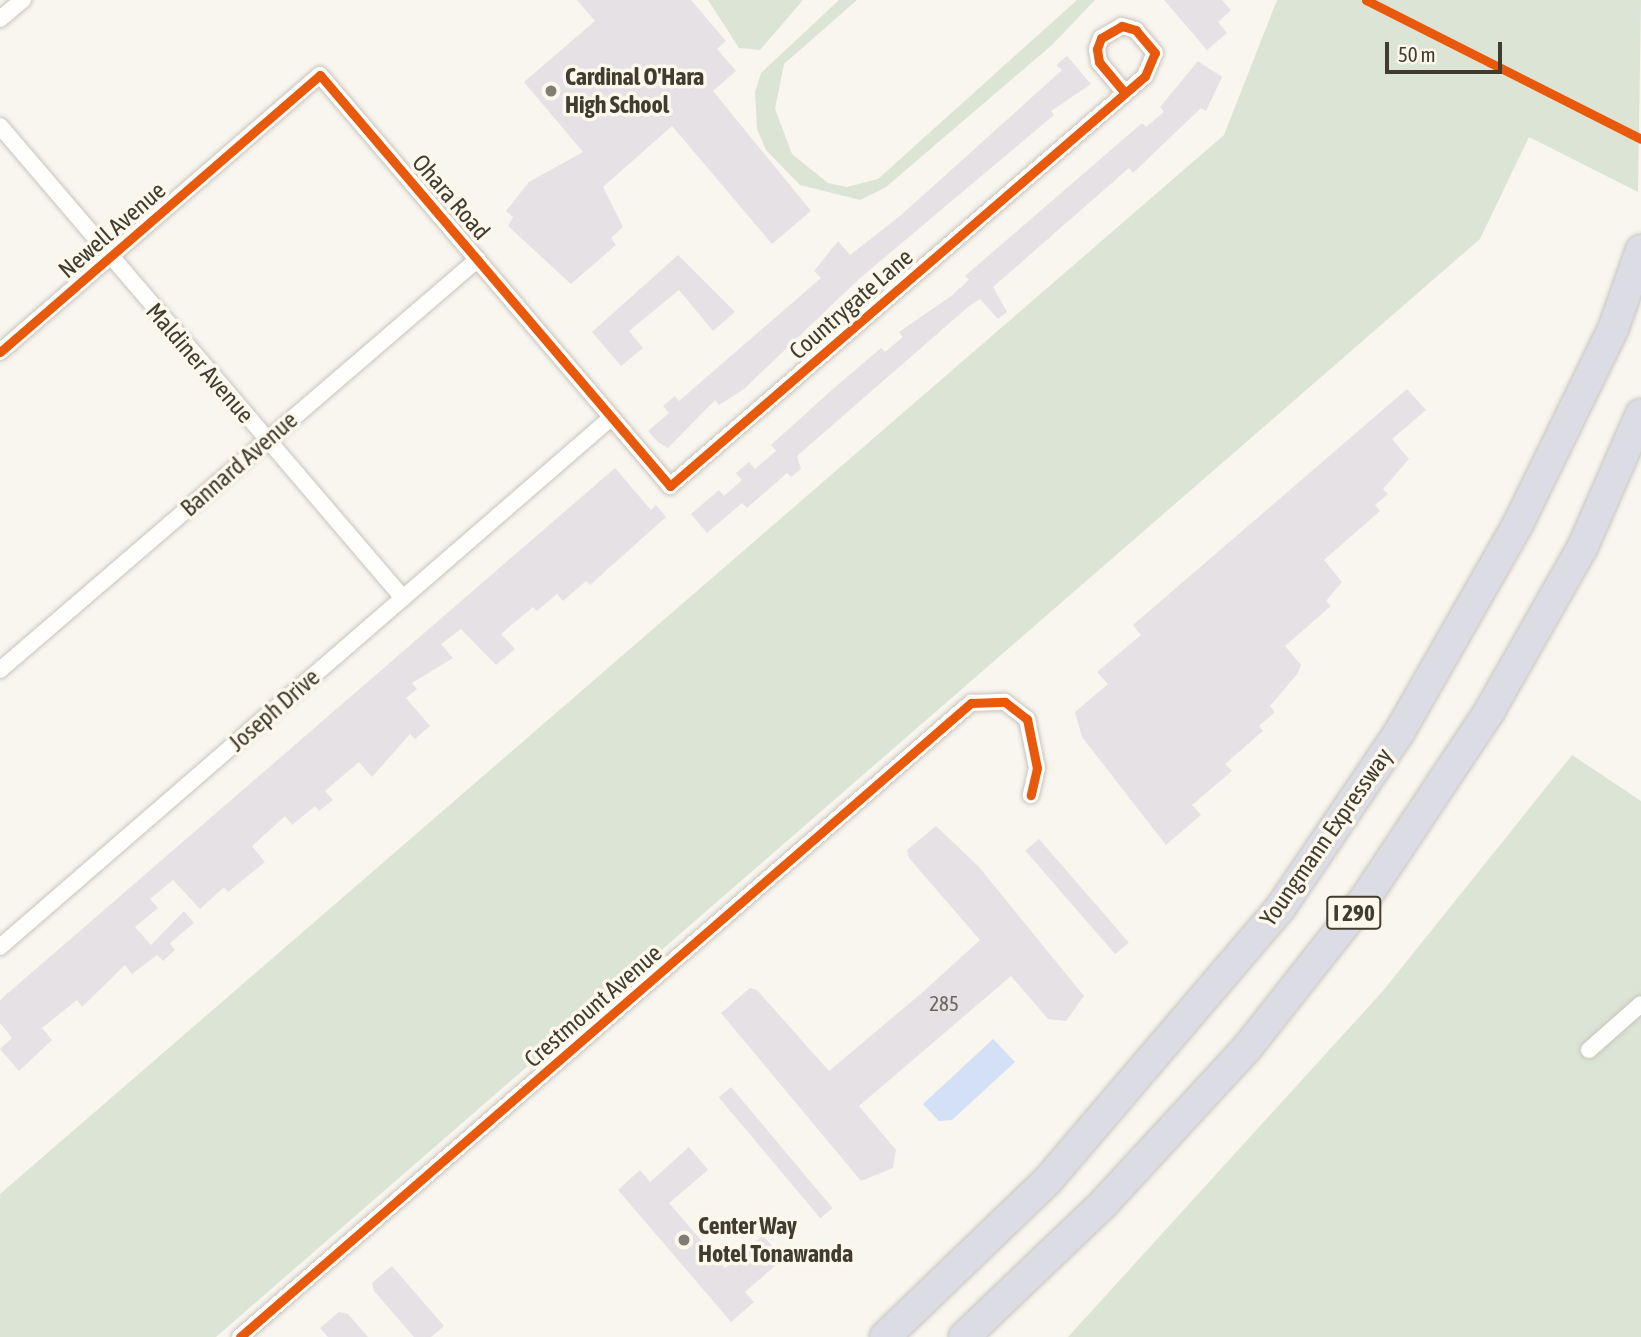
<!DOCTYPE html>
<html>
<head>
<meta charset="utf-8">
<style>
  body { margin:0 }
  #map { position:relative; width:1641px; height:1337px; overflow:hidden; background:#f9f6f0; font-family:"Asap Condensed",sans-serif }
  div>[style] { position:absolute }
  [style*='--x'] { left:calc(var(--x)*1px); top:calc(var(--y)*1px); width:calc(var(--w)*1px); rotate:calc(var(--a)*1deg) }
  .green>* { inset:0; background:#dce4d6 }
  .water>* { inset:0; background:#d3e0f6 }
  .building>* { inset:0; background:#e6e1e4; transform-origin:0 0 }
  .roads { filter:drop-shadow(0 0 2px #c8c4bc) drop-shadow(0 0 2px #c8c4bc) }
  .street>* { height:16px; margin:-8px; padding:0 8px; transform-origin:8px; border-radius:8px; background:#fefefd }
  .highway>* { height:30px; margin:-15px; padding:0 15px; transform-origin:15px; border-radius:15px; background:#dbdce4 }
  .cycleway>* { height:9px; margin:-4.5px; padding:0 4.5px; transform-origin:4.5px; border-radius:4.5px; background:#e8590c }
  .dots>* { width:19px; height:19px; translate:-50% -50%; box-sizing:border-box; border:4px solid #fdf7ec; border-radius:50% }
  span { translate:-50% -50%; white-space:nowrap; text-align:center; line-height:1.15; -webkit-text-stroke:7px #fdf7ec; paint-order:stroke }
  .number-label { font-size:21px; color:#6b665e }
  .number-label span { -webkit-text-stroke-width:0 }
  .shield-label span { padding:2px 5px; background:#fdf7ec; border:2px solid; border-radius:5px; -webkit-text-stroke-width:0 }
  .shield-label { font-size:23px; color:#413c30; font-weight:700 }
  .poi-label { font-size:24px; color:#413c30; font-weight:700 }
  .left { translate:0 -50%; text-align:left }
  .street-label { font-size:24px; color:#413c30 }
  .scale { position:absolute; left:1385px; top:42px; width:117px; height:32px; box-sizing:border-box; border:4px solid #413c30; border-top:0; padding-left:9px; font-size:21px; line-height:24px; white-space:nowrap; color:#413c30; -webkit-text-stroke:5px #fdf7ec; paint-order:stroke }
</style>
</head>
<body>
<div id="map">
  <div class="green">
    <i style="clip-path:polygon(708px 0,803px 0,760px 50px,739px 48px)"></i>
    <i style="clip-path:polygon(839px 0,857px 0,784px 64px,775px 109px,792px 154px,828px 183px,847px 187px,878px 179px,1077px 0,1095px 0,1052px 45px,886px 187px,860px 200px,800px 185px,766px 150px,757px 129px,755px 92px,761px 73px)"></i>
    <i style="clip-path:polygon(1277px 0,1641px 0,1638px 192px,1529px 137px,1480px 239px,216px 1337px,0 1337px,0 1194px,1224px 135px)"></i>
    <i style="clip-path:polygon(1572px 755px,1641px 801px,1641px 1337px,1068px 1337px,1382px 992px)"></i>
  </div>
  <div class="water">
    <i style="clip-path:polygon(993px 1039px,1015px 1062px,952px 1120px,939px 1121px,923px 1104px)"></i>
  </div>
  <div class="building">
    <i style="clip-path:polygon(577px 0,691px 0,726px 41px,717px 49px,736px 71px,713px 91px,811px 211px,772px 244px,672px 126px,603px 187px,623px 227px,611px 238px,616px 245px,571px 284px,508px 226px,513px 217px,506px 211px,529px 182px,583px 152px,524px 82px,595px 21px)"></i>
    <i style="clip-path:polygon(1164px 0,1222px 0,1231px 10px,1218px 22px,1227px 33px,1207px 50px)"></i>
    <i style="clip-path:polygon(1067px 56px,1091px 84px,1051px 111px,1054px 115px,859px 279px,744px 389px,719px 405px,715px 400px,668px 448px,658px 442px,648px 431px,669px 413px,663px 406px,675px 396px,679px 401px,821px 278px,814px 271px,838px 241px,850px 255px,900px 216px,1062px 70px,1056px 65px)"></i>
    <i style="clip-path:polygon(1198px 61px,1222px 77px,1206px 111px,1201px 108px,1133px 173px,1129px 168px,993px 287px,1007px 312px,998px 319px,980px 299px,968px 307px,797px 456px,801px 469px,791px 477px,787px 473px,747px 508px,742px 503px,707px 533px,691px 514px,719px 490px,724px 496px,742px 480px,736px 473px,749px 462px,755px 469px,776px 451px,771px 445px,834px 388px,881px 348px,885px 352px,903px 337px,899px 332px,951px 296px,969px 280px,965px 276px,1142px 123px,1146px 127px,1164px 112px,1160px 107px)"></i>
    <i style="clip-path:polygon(678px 255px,735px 312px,713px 331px,679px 290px,629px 331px,643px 348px,621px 366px,592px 332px)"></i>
    <i style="clip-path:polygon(1407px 389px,1426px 410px,1392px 439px,1409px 459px,1383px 489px,1388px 494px,1375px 505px,1380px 511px,1324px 560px,1342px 582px,1326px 601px,1331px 606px,1285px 646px,1301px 665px,1298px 673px,1270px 706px,1275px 712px,1259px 726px,1263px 731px,1225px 764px,1232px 771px,1192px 805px,1201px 815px,1166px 845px,1082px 737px,1075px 712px,1108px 684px,1097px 672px,1141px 635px,1133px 625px)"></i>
    <i style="clip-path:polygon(615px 468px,651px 510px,656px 505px,666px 517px,590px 585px,586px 581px,563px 601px,557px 594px,537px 611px,533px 607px,501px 634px,515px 649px,496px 665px,461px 629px,441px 644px,453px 658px,412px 683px,417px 689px,406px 698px,430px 726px,415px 739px,410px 734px,372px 777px,359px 762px,325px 791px,333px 800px,319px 811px,315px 806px,292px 825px,285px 816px,252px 846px,265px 862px,228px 892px,224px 887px,200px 909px,173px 880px,150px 899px,158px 908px,135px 927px,151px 945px,184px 911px,194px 923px,170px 943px,175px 950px,163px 961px,157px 955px,132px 974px,125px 965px,82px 1007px,77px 1000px,42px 1028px,52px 1040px,19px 1071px,0 1049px,12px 1038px,0 1023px,0 1000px)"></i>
    <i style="clip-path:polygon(936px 826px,979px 867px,1084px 996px,1066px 1021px,1048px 1019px,1011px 976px,859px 1106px,896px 1150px,893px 1168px,861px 1181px,721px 1013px,750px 988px,757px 990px,829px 1071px,924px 991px,980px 940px,909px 858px,907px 850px)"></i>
    <i style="left:1039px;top:839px;width:137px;height:18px;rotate:49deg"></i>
    <i style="left:731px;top:1087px;width:158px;height:16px;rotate:50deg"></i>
    <i style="clip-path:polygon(689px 1147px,708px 1170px,669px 1203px,725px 1268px,763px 1235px,783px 1259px,745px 1292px,754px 1302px,731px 1322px,618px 1190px,640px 1170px,650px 1182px)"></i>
    <i style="clip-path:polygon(392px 1266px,444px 1326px,431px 1337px,414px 1337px,374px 1291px,372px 1283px)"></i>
    <i style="clip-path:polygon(339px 1312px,348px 1314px,368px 1337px,328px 1337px,320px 1328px)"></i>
  </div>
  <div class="roads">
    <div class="street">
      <i style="--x:0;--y:19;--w:30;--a:-40"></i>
      <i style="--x:0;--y:126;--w:621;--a:49.51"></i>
      <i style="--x:0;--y:352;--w:423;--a:-40.9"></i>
      <i style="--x:320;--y:75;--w:540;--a:49.58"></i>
      <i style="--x:670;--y:486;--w:627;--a:-40.8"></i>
      <i style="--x:1145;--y:76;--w:25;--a:-67"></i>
      <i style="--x:1155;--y:53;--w:30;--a:-130"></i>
      <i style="--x:1136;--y:30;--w:15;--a:-164"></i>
      <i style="--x:1122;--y:26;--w:24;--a:150"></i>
      <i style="--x:1101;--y:38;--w:12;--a:110"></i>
      <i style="--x:1097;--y:49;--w:13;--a:81"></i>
      <i style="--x:1099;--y:62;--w:40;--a:50"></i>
      <i style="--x:0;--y:670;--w:630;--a:-40.69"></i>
      <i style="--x:0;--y:947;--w:808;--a:-40.89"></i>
      <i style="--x:1589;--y:1050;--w:69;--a:-41.5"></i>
      <i style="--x:240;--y:1337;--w:968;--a:-40.94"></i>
      <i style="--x:971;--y:703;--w:34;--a:-2"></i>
      <i style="--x:1005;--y:702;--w:28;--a:38"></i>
      <i style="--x:1027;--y:719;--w:50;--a:78.5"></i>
      <i style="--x:1037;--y:768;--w:28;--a:103"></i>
    </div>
    <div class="highway">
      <i style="--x:885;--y:1337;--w:226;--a:-43.9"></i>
      <i style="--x:1048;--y:1180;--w:359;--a:-49.5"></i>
      <i style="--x:1281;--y:907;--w:212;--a:-55.9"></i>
      <i style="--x:1400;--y:731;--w:236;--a:-60.3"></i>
      <i style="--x:1517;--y:526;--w:219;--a:-64"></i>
      <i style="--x:1613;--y:329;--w:84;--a:-70.5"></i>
      <i style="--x:964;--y:1337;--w:194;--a:-43.7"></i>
      <i style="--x:1104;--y:1203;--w:211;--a:-47.3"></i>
      <i style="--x:1247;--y:1048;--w:189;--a:-51.7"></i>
      <i style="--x:1364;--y:900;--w:228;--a:-56.4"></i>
      <i style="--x:1490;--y:710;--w:189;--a:-60.4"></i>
      <i style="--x:1583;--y:546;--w:144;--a:-66.3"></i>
    </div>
  </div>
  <div class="cycleway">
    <i style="--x:1366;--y:0;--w:308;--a:26.8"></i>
    <i style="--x:0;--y:352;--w:423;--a:-40.9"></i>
    <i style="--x:320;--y:75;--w:540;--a:49.58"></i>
    <i style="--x:670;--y:486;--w:627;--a:-40.8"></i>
    <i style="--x:1145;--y:76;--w:25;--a:-67"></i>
    <i style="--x:1155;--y:53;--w:30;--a:-130"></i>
    <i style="--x:1136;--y:30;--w:15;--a:-164"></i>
    <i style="--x:1122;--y:26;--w:24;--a:150"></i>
    <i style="--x:1101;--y:38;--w:12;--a:110"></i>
    <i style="--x:1097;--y:49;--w:13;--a:81"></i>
    <i style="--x:1099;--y:62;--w:40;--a:50"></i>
    <i style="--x:240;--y:1337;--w:968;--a:-40.94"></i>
    <i style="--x:971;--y:703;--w:34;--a:-2"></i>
    <i style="--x:1005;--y:702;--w:28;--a:38"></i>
    <i style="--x:1027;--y:719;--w:50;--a:78.5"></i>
    <i style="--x:1037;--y:768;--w:28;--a:103"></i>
  </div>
  <div class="dots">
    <i style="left:551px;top:91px;background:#817d73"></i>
    <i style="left:684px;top:1240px;background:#817d73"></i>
  </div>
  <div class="number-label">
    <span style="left:944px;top:1003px">285</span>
  </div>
  <div class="shield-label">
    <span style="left:1354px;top:913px">I 290</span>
  </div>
  <div class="poi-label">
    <span class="left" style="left:565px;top:91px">Cardinal O'Hara<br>High School</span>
    <span class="left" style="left:698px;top:1240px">Center Way<br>Hotel Tonawanda</span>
  </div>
  <div class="street-label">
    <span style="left:451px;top:197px;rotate:49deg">Ohara Road</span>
    <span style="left:112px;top:230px;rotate:-41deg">Newell Avenue</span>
    <span style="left:851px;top:304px;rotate:-41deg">Countrygate Lane</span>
    <span style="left:200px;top:363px;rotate:49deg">Maldiner Avenue</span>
    <span style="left:239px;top:464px;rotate:-41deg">Bannard Avenue</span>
    <span style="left:274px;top:710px;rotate:-41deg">Joseph Drive</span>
    <span style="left:1326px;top:837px;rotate:-55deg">Youngmann Expressway</span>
    <span style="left:593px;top:1006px;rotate:-41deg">Crestmount Avenue</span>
  </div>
  <div class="scale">50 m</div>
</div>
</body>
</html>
